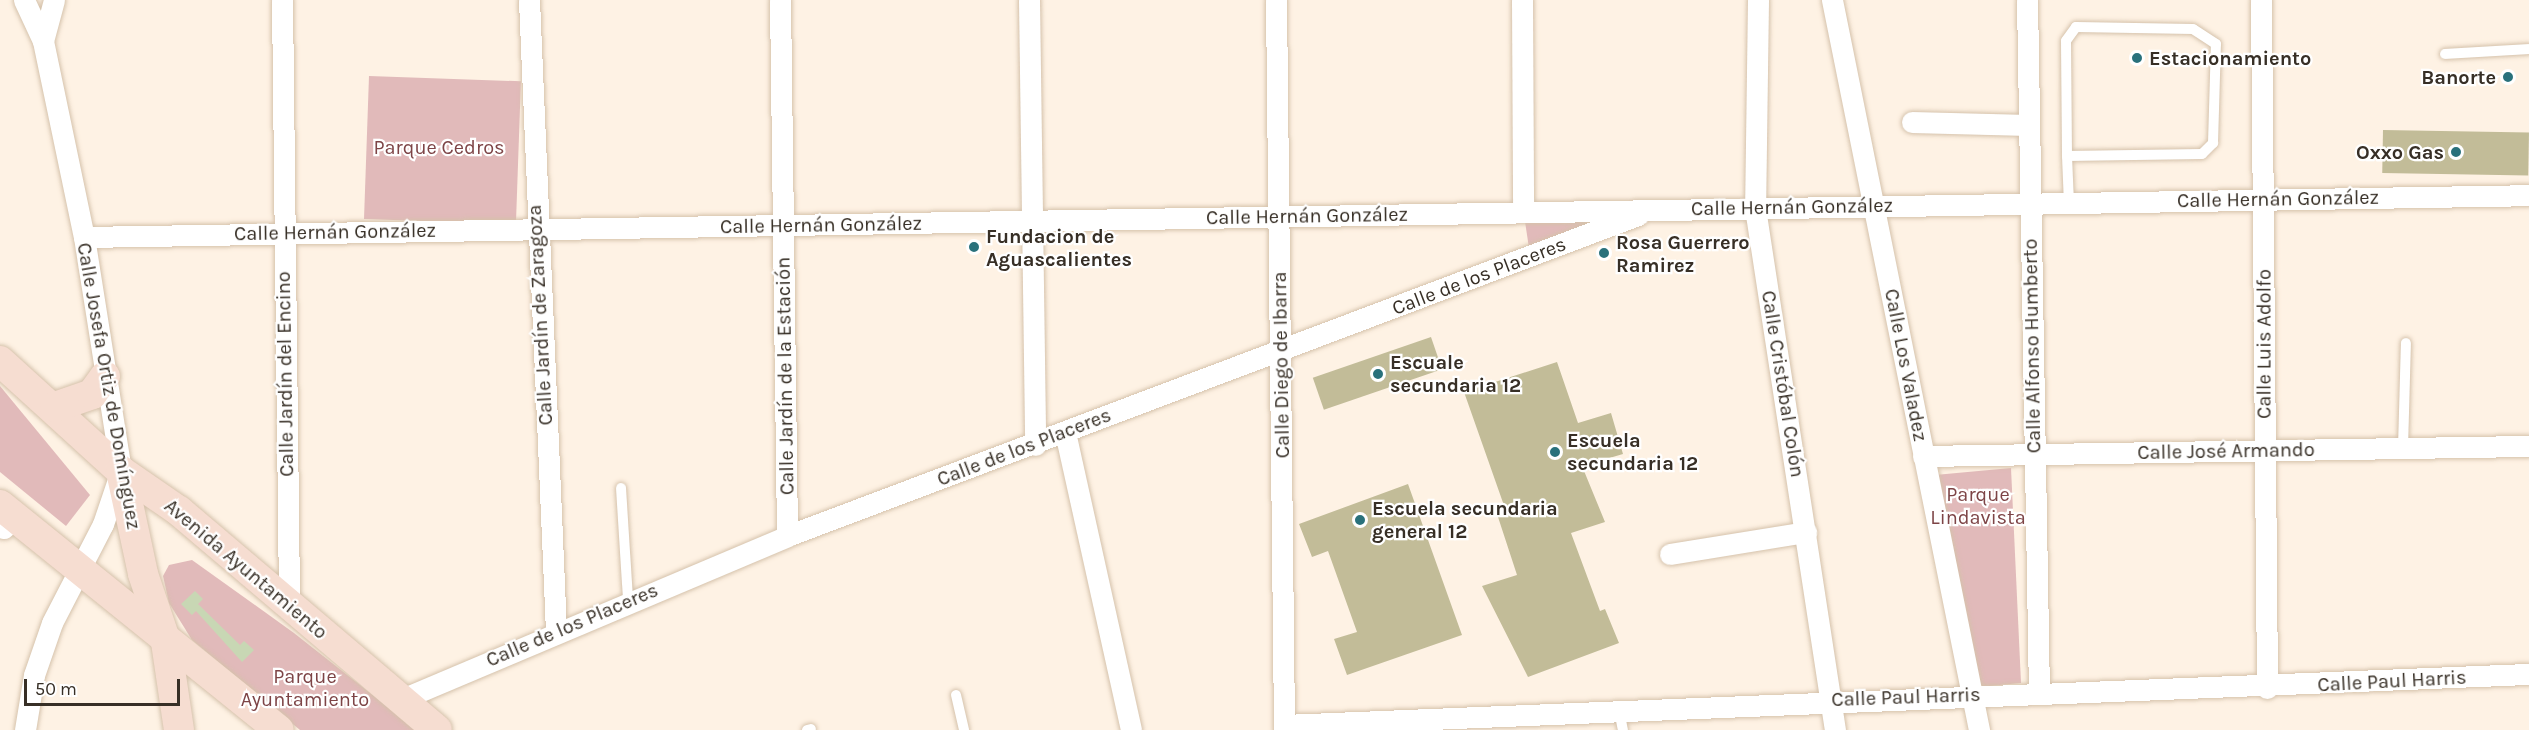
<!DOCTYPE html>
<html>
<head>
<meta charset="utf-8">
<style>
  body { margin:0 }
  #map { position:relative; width:2529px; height:730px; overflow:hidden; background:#fef2e4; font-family:Karla,sans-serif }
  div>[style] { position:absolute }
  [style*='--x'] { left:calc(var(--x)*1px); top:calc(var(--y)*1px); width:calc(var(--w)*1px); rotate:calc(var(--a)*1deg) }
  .green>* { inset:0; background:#e1baba; transform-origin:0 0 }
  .water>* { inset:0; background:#c8d7b4 }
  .building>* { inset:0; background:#c2bc98; transform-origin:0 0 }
  .roads { filter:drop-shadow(0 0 2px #d5c2ab) drop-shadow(0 0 2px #d5c2ab) }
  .service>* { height:10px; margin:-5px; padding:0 5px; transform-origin:5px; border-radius:5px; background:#fff }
  .minor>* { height:21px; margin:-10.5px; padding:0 10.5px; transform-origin:10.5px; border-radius:10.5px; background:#fff }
  .secondary>* { height:30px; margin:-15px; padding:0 15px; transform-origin:15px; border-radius:15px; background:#f6ddd1 }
  .dots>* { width:16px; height:16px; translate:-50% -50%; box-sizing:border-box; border:3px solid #fff; border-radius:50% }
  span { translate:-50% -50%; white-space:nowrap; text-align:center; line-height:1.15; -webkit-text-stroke:4.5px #fff; paint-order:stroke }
  .poi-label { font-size:20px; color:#372f26; font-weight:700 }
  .left { translate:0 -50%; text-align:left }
  .right { translate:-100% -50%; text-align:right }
  .park-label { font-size:20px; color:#7d4446 }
  .street-label { font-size:20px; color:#372f26 }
  .scale { position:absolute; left:24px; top:679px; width:156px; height:27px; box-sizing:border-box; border:3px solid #372f26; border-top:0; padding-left:8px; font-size:18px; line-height:21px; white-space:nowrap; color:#372f26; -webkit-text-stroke:4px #fff; paint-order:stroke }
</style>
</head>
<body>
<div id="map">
  <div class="green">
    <i style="left:369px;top:76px;width:152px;height:143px;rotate:2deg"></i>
    <i style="clip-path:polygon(1640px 212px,1529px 248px,1524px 215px)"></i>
    <i style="clip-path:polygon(0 386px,90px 495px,66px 526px,0 472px)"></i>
    <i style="clip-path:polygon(2011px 468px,2021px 683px,1979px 687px,1935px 475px)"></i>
    <i style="clip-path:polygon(192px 560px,294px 633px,417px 730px,300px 730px,192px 640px,169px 603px,163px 576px,169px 565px)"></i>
  </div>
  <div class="water">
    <i style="clip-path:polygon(195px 591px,203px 599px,198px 604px,240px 645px,244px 641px,254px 650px,242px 662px,196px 611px,192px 615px,181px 604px)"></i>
  </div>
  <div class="building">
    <i style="left:2383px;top:130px;width:146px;height:43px;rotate:1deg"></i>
    <i style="left:1431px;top:337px;width:34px;height:125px;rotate:71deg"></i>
    <i style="clip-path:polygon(1557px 362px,1578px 423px,1611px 413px,1623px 454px,1582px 466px,1605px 522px,1571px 533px,1600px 611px,1605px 609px,1619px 643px,1528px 677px,1482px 586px,1517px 575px,1498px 517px,1507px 514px,1464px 392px)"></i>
    <i style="clip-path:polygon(1408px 484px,1462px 635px,1347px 675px,1334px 639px,1357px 632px,1328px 551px,1312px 557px,1299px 524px)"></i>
  </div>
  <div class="roads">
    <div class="service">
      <i style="--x:2445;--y:54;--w:84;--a:-3.4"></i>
      <i style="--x:2067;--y:156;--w:135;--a:-0.8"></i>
      <i style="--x:2202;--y:154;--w:16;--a:-45"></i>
      <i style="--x:2213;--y:143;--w:99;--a:-88.3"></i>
      <i style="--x:2216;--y:44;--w:27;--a:-147"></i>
      <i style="--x:2193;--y:29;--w:117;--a:-179"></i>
      <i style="--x:2076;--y:27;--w:17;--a:126"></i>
      <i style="--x:2066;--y:41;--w:115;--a:89.5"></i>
      <i style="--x:2067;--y:156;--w:47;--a:87.6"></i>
      <i style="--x:2403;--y:448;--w:105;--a:-88.4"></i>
      <i style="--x:621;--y:488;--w:112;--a:86.4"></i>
      <i style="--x:956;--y:695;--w:36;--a:77"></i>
      <i style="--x:1619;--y:710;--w:20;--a:79"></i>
      <i style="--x:807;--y:730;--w:4;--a:-14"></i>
    </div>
    <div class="minor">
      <i style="--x:24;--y:0;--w:45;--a:65.1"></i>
      <i style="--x:43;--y:41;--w:200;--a:78.2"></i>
      <i style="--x:84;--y:237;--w:237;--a:81"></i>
      <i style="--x:121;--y:471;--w:56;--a:108.8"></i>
      <i style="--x:103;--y:524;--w:111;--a:117.3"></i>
      <i style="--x:52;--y:623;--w:55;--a:109.1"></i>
      <i style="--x:34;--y:675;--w:56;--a:99.3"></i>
      <i style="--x:282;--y:0;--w:603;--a:89.33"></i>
      <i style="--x:529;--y:0;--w:631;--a:87.55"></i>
      <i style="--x:780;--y:0;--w:536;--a:89.25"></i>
      <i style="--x:1029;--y:0;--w:445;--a:89.2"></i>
      <i style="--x:1276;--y:0;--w:730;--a:89.37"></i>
      <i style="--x:1522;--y:0;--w:212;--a:89.7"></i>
      <i style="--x:1758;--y:0;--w:208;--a:90.8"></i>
      <i style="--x:1755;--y:208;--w:528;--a:81.29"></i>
      <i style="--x:1832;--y:0;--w:745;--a:78.61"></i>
      <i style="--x:2027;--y:0;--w:692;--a:89.01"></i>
      <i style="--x:2261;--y:0;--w:688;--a:89.5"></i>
      <i style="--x:43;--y:41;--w:42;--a:-75"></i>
      <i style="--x:1912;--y:122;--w:116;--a:1.5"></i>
      <i style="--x:84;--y:237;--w:2445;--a:-0.98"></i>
      <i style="--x:1065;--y:432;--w:305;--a:77.5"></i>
      <i style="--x:1923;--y:456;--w:606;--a:-0.95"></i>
      <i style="--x:0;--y:527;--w:4;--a:14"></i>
      <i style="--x:1670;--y:554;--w:138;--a:-9.2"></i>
      <i style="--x:402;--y:699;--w:418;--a:-22.9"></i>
      <i style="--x:787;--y:536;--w:910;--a:-20.67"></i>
      <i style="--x:1284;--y:725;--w:1246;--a:-2.35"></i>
    </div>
    <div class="secondary">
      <i style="--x:0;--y:361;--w:164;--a:42.3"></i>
      <i style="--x:121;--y:471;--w:70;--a:34.6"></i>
      <i style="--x:179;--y:511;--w:338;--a:40.3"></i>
      <i style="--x:55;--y:407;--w:39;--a:-19"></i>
      <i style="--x:92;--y:394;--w:22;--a:-54"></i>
      <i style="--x:121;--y:471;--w:105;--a:77.9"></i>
      <i style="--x:143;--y:574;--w:72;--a:71.3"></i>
      <i style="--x:166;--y:642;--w:89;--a:81.6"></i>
      <i style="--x:0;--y:505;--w:358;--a:38.9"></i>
    </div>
  </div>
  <div class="dots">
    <i style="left:2137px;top:58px;background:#29717b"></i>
    <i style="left:2508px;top:77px;background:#29717b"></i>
    <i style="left:2456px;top:152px;background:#29717b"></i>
    <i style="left:974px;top:247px;background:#29717b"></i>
    <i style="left:1604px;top:253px;background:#29717b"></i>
    <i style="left:1378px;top:374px;background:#29717b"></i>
    <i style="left:1555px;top:452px;background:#29717b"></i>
    <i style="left:1360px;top:520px;background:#29717b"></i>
  </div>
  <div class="poi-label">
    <span class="left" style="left:2149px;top:58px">Estacionamiento</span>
    <span class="right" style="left:2496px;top:77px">Banorte</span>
    <span class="right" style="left:2444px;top:152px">Oxxo Gas</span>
    <span class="left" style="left:986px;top:248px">Fundacion de<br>Aguascalientes</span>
    <span class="left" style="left:1616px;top:254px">Rosa Guerrero<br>Ramirez</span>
    <span class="left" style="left:1390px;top:374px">Escuale<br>secundaria 12</span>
    <span class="left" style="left:1567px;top:452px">Escuela<br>secundaria 12</span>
    <span class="left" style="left:1372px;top:520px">Escuela secundaria<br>general 12</span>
  </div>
  <div class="park-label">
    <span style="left:439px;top:147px">Parque Cedros</span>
    <span style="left:1978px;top:506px">Parque<br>Lindavista</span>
    <span style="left:305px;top:688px">Parque<br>Ayuntamiento</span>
  </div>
  <div class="street-label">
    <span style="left:2278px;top:199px;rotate:-1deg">Calle Hernán González</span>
    <span style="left:1792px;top:207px;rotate:-1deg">Calle Hernán González</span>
    <span style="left:1307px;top:216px;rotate:-1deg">Calle Hernán González</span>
    <span style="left:821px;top:225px;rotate:-1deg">Calle Hernán González</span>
    <span style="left:335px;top:232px;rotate:-1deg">Calle Hernán González</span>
    <span style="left:1479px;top:276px;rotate:-21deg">Calle de los Placeres</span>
    <span style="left:540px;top:315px;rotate:-93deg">Calle Jardín de Zaragoza</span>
    <span style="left:2264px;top:344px;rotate:-90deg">Calle Luis Adolfo</span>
    <span style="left:2032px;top:346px;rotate:-91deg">Calle Alfonso Humberto</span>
    <span style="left:1281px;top:365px;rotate:-91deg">Calle Diego de Ibarra</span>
    <span style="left:1906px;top:365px;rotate:79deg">Calle Los Valadez</span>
    <span style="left:285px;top:374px;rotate:-91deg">Calle Jardín del Encino</span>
    <span style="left:785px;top:376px;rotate:-91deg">Calle Jardín de la Estación</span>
    <span style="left:1783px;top:384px;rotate:81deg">Calle Cristóbal Colón</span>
    <span style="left:109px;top:386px;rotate:80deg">Calle Josefa Ortiz de Domínguez</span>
    <span style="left:1024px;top:447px;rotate:-21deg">Calle de los Placeres</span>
    <span style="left:2226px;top:451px;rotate:-1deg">Calle José Armando</span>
    <span style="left:246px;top:569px;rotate:40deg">Avenida Ayuntamiento</span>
    <span style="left:572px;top:625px;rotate:-23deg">Calle de los Placeres</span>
    <span style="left:2392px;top:681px;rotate:-3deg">Calle Paul Harris</span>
    <span style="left:1906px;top:697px;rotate:-2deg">Calle Paul Harris</span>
  </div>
  <div class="scale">50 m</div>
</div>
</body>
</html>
